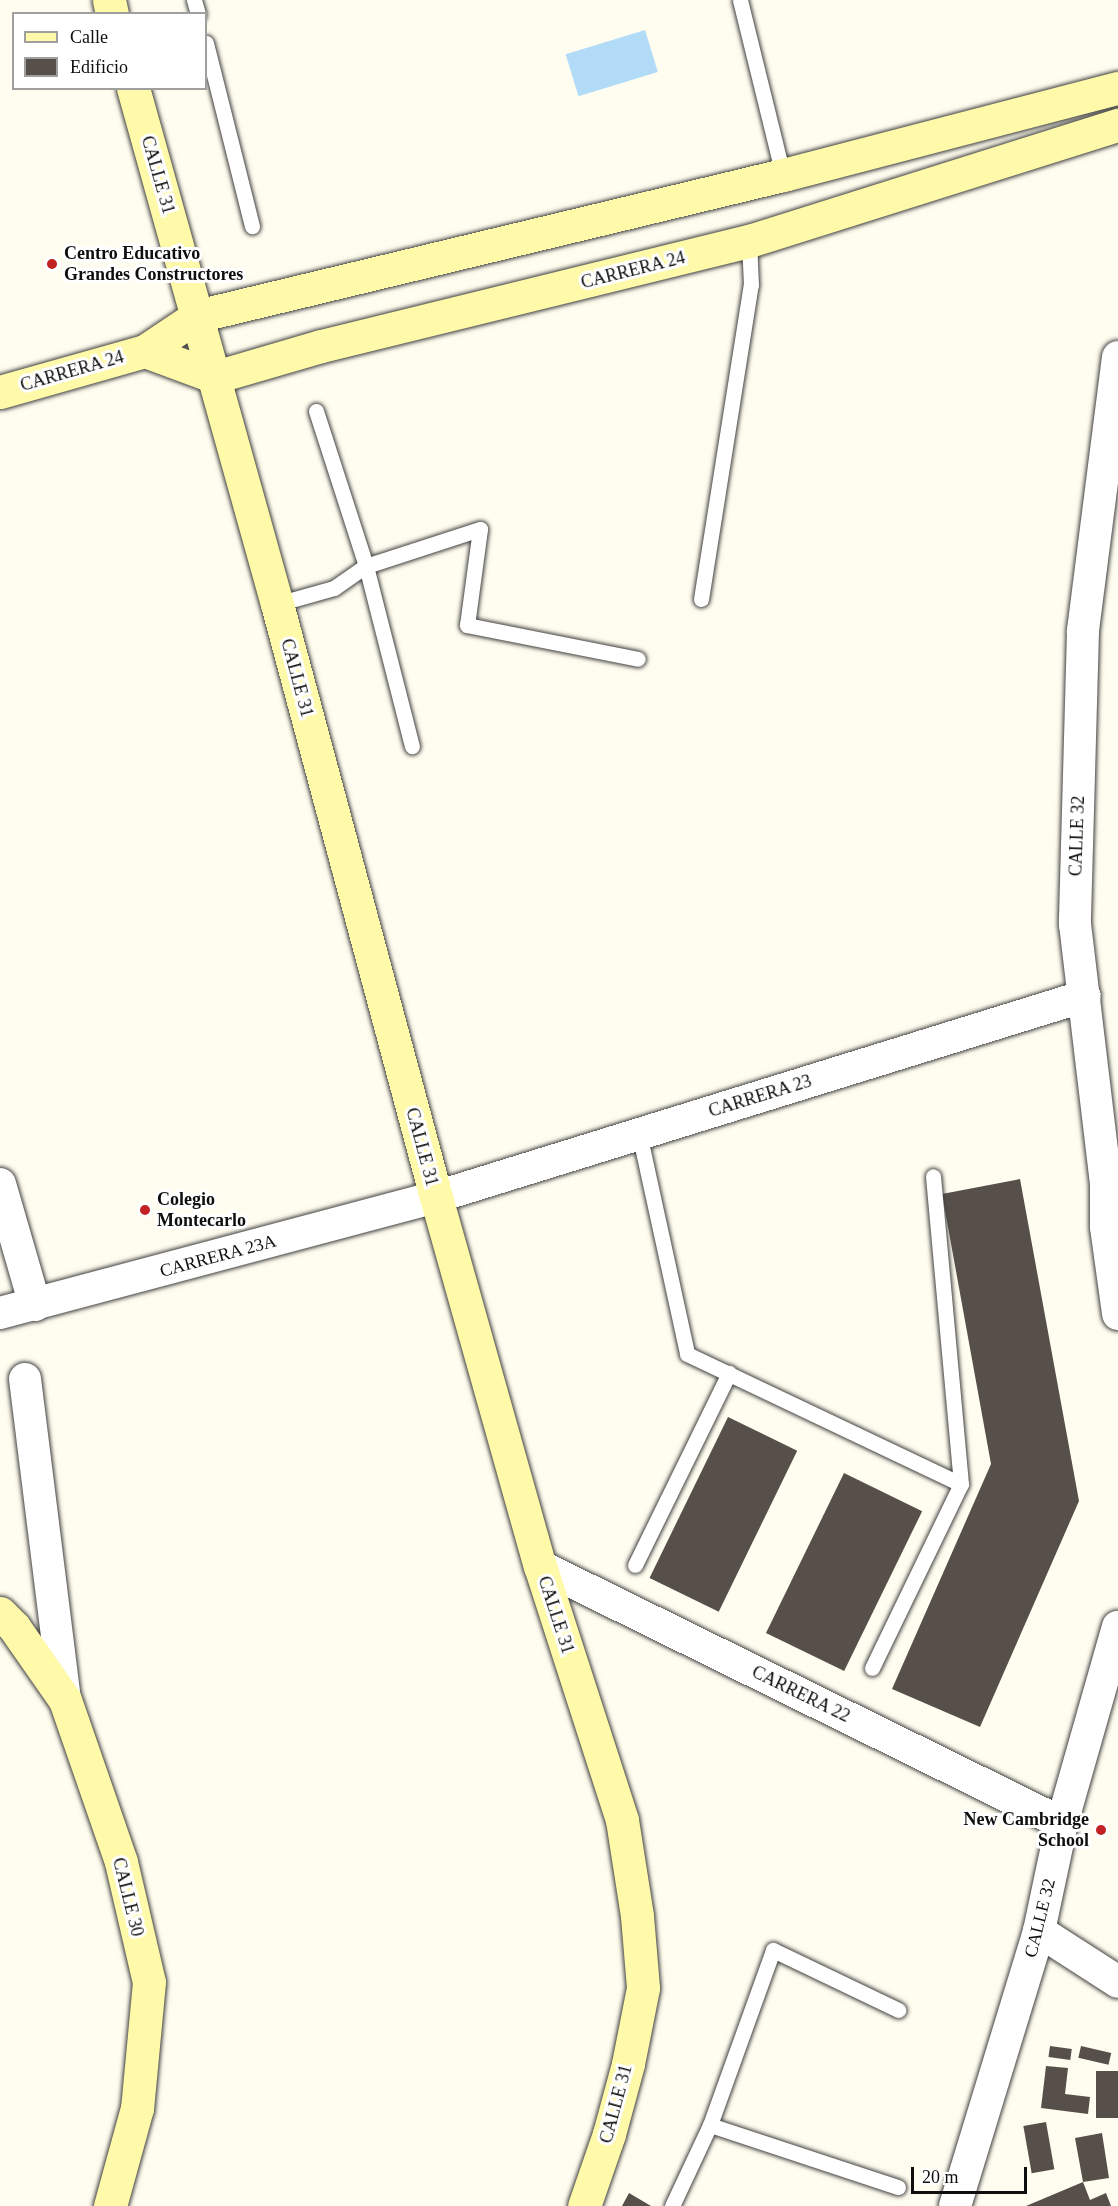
<!DOCTYPE html>
<html>
<head>
<meta charset="utf-8">
<style>
  body { margin:0 }
  #map { position:relative; width:1118px; height:2206px; overflow:hidden; background:#fffdef; font-family:Georgia,serif }
  div>[style] { position:absolute }
  [style*='--x'] { left:calc(var(--x)*1px); top:calc(var(--y)*1px); width:calc(var(--w)*1px); rotate:calc(var(--a)*1deg) }
  .water>* { inset:0; background:#b2dbf8; transform-origin:0 0 }
  .building>* { inset:0; background:#57504a; transform-origin:0 0 }
  .roads { filter:drop-shadow(0 0 2px #414141) drop-shadow(0 0 2px #414141) }
  .lane>* { height:15px; margin:-7.5px; padding:0 7.5px; transform-origin:7.5px; border-radius:7.5px; background:#fff }
  .street>* { height:32px; margin:-16px; padding:0 16px; transform-origin:16px; border-radius:16px; background:#fff }
  .secondary>* { height:33px; margin:-16.5px; padding:0 16.5px; transform-origin:16.5px; border-radius:16.5px; background:#fff9aa }
  .dots>* { width:16px; height:16px; translate:-50% -50%; box-sizing:border-box; border:3px solid #fff; border-radius:50% }
  span { translate:-50% -50%; white-space:nowrap; text-align:center; line-height:1.15; -webkit-text-stroke:6px #fff; paint-order:stroke }
  .street-label { font-size:18px; color:#0e0e0e }
  .poi-label { font-size:18px; color:#0e0e0e; font-weight:700 }
  .left { translate:0 -50%; text-align:left }
  .right { translate:-100% -50%; text-align:right }
  .legend { position:absolute; left:12px; top:12px; width:195px; height:78px; box-sizing:border-box; background:#fff; border:2px solid #9f9f9f; margin:0; padding:8px 10px; list-style:none; font-size:18px; color:#0e0e0e }
  .legend li { display:flex; align-items:center; gap:12px; height:30px }
  .legend b { width:30px; border:2px solid #9f9f9f }
  .scale { position:absolute; left:911px; top:2167px; width:116px; height:27px; box-sizing:border-box; border:3px solid #0e0e0e; border-top:0; padding-left:8px; font-size:18px; line-height:21px; white-space:nowrap; color:#0e0e0e; -webkit-text-stroke:4px #fff; paint-order:stroke }
</style>
</head>
<body>
<div id="map">
  <div class="water">
    <i style="left:645px;top:30px;width:44px;height:83px;rotate:73deg"></i>
  </div>
  <div class="building">
    <i style="clip-path:polygon(1020px 1179px,1079px 1501px,980px 1727px,892px 1689px,991px 1464px,942px 1194px)"></i>
    <i style="left:728px;top:1417px;width:77px;height:179px;rotate:26deg"></i>
    <i style="left:844px;top:1473px;width:87px;height:178px;rotate:26deg"></i>
    <i style="left:1050px;top:2046px;width:22px;height:11px;rotate:8deg"></i>
    <i style="left:1081px;top:2046px;width:31px;height:12px;rotate:13deg"></i>
    <i style="clip-path:polygon(1046px 2066px,1068px 2068px,1065px 2094px,1090px 2097px,1088px 2114px,1041px 2108px)"></i>
    <i style="left:1096px;top:2071px;width:22px;height:47px"></i>
    <i style="left:1046px;top:2122px;width:48px;height:23px;rotate:80deg"></i>
    <i style="clip-path:polygon(1102px 2133px,1109px 2178px,1083px 2182px,1090px 2200px,1106px 2193px,1111px 2206px,1026px 2206px,1083px 2182px,1075px 2138px)"></i>
    <i style="clip-path:polygon(629px 2193px,651px 2206px,622px 2206px)"></i>
  </div>
  <div class="roads">
    <div class="lane">
      <i style="--x:194;--y:0;--w:15;--a:74"></i>
      <i style="--x:740;--y:0;--w:180;--a:76.2"></i>
      <i style="--x:206;--y:43;--w:189;--a:75.9"></i>
      <i style="--x:316;--y:411;--w:163;--a:72.1"></i>
      <i style="--x:366;--y:566;--w:186;--a:75.7"></i>
      <i style="--x:701;--y:599;--w:318;--a:-81"></i>
      <i style="--x:751;--y:285;--w:44;--a:-92.6"></i>
      <i style="--x:277;--y:604;--w:59;--a:-15.7"></i>
      <i style="--x:334;--y:588;--w:39;--a:-35"></i>
      <i style="--x:366;--y:566;--w:120;--a:-18"></i>
      <i style="--x:480;--y:529;--w:97;--a:97.7"></i>
      <i style="--x:467;--y:625;--w:174;--a:11.2"></i>
      <i style="--x:639;--y:1133;--w:226;--a:77.7"></i>
      <i style="--x:687;--y:1354;--w:303;--a:25.4"></i>
      <i style="--x:635;--y:1565;--w:214;--a:-63.9"></i>
      <i style="--x:872;--y:1668;--w:204;--a:-64.2"></i>
      <i style="--x:961;--y:1484;--w:309;--a:-95.2"></i>
      <i style="--x:710;--y:2125;--w:198;--a:18.3"></i>
      <i style="--x:672;--y:2206;--w:89;--a:-64.9"></i>
      <i style="--x:710;--y:2125;--w:186;--a:-70.2"></i>
      <i style="--x:773;--y:1950;--w:139;--a:25.6"></i>
    </div>
    <div class="street">
      <i style="--x:1118;--y:357;--w:276;--a:97.3"></i>
      <i style="--x:1083;--y:631;--w:293;--a:91.6"></i>
      <i style="--x:1075;--y:924;--w:261;--a:83.2"></i>
      <i style="--x:1106;--y:1183;--w:44;--a:90"></i>
      <i style="--x:1106;--y:1227;--w:88;--a:82.1"></i>
      <i style="--x:0;--y:1184;--w:126;--a:73.9"></i>
      <i style="--x:0;--y:1313;--w:451;--a:-14.9"></i>
      <i style="--x:436;--y:1197;--w:679;--a:-17.21"></i>
      <i style="--x:25;--y:1379;--w:323;--a:82.9"></i>
      <i style="--x:540;--y:1566;--w:582;--a:26.21"></i>
      <i style="--x:1039;--y:1931;--w:94;--a:32.8"></i>
      <i style="--x:955;--y:2206;--w:288;--a:-73"></i>
      <i style="--x:1039;--y:1931;--w:110;--a:-78"></i>
      <i style="--x:1062;--y:1823;--w:204;--a:-74.1"></i>
    </div>
    <div class="secondary">
      <i style="--x:109;--y:0;--w:14;--a:78"></i>
      <i style="--x:133;--y:88;--w:536;--a:74.41"></i>
      <i style="--x:277;--y:604;--w:614;--a:74.99"></i>
      <i style="--x:436;--y:1197;--w:383;--a:74.3"></i>
      <i style="--x:540;--y:1566;--w:267;--a:72.1"></i>
      <i style="--x:622;--y:1820;--w:97;--a:81.1"></i>
      <i style="--x:637;--y:1916;--w:72;--a:85.2"></i>
      <i style="--x:643;--y:1988;--w:77;--a:101.2"></i>
      <i style="--x:628;--y:2064;--w:73;--a:105.2"></i>
      <i style="--x:609;--y:2134;--w:76;--a:109.1"></i>
      <i style="--x:145;--y:351;--w:75;--a:20.4"></i>
      <i style="--x:215;--y:377;--w:110;--a:-16.3"></i>
      <i style="--x:321;--y:346;--w:441;--a:-13.8"></i>
      <i style="--x:749;--y:241;--w:387;--a:-17.5"></i>
      <i style="--x:0;--y:392;--w:151;--a:-15.8"></i>
      <i style="--x:145;--y:351;--w:63;--a:-33.9"></i>
      <i style="--x:197;--y:316;--w:603;--a:-13.53"></i>
      <i style="--x:783;--y:175;--w:346;--a:-14.6"></i>
      <i style="--x:0;--y:1613;--w:20;--a:45"></i>
      <i style="--x:14;--y:1627;--w:89;--a:55.1"></i>
      <i style="--x:65;--y:1700;--w:171;--a:70.9"></i>
      <i style="--x:121;--y:1862;--w:123;--a:76.9"></i>
      <i style="--x:149;--y:1982;--w:127;--a:95.4"></i>
      <i style="--x:137;--y:2108;--w:102;--a:105.4"></i>
    </div>
  </div>
  <div class="dots">
    <i style="left:52px;top:264px;background:#c22223"></i>
    <i style="left:145px;top:1210px;background:#c22223"></i>
    <i style="left:1101px;top:1830px;background:#c22223"></i>
  </div>
  <div class="street-label">
    <span style="left:158px;top:175px;rotate:74deg">CALLE 31</span>
    <span style="left:633px;top:270px;rotate:-14deg">CARRERA 24</span>
    <span style="left:72px;top:371px;rotate:-16deg">CARRERA 24</span>
    <span style="left:297px;top:678px;rotate:75deg">CALLE 31</span>
    <span style="left:1077px;top:836px;rotate:-88deg">CALLE 32</span>
    <span style="left:760px;top:1096px;rotate:-17deg">CARRERA 23</span>
    <span style="left:422px;top:1147px;rotate:75deg">CALLE 31</span>
    <span style="left:218px;top:1256px;rotate:-15deg">CARRERA 23A</span>
    <span style="left:556px;top:1615px;rotate:72deg">CALLE 31</span>
    <span style="left:801px;top:1694px;rotate:26deg">CARRERA 22</span>
    <span style="left:128px;top:1897px;rotate:76deg">CALLE 30</span>
    <span style="left:1040px;top:1918px;rotate:-76deg">CALLE 32</span>
    <span style="left:616px;top:2104px;rotate:-75deg">CALLE 31</span>
  </div>
  <div class="poi-label">
    <span class="left" style="left:64px;top:264px">Centro Educativo<br>Grandes Constructores</span>
    <span class="left" style="left:157px;top:1210px">Colegio<br>Montecarlo</span>
    <span class="right" style="left:1089px;top:1830px">New Cambridge<br>School</span>
  </div>
  <ul class="legend">
  <li><b style="height:8px;background:#fff9aa"></b>Calle</li>
  <li><b style="height:16px;background:#57504a"></b>Edificio</li>
  </ul>
  <div class="scale">20 m</div>
</div>
</body>
</html>
